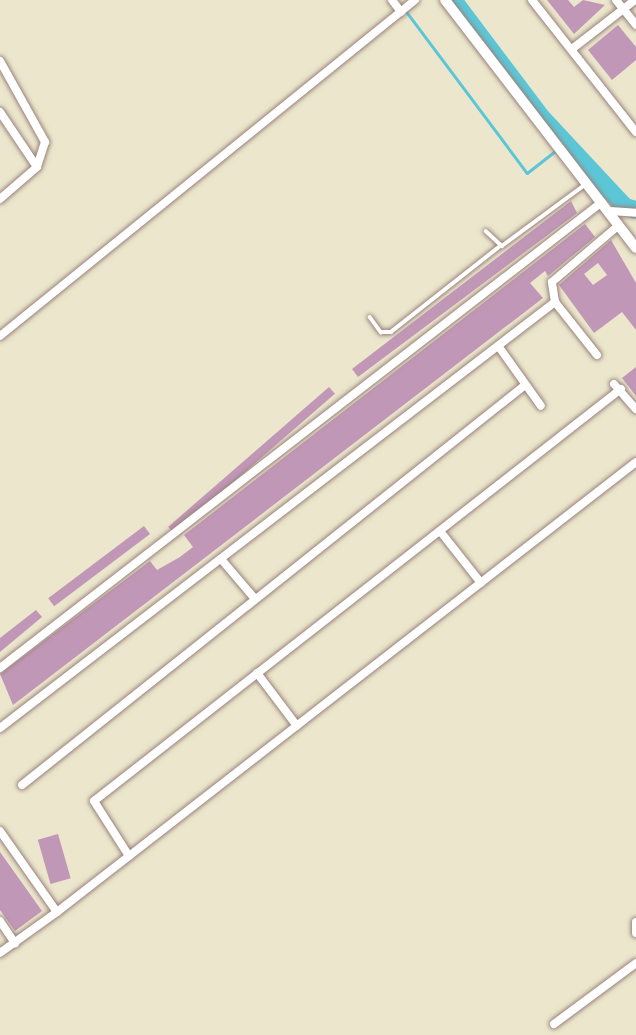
<!DOCTYPE html>
<html>
<head>
<meta charset="utf-8">
<style>
  body { margin:0 }
  #map { position:relative; width:636px; height:1035px; overflow:hidden; background:#ebe6cc; font-family:"Playpen Sans",sans-serif }
  div>[style] { position:absolute }
  [style*='--x'] { left:calc(var(--x)*1px); top:calc(var(--y)*1px); width:calc(var(--w)*1px); rotate:calc(var(--a)*1deg) }
  .stream>* { height:2.5px; margin:-1.25px; padding:0 1.25px; transform-origin:1.25px; border-radius:1.25px; background:#5cc6d7 }
  .river>* { height:18px; margin:-9px; padding:0 9px; transform-origin:9px; border-radius:9px; background:#5cc6d7 }
  .building>* { inset:0; background:#c197b7; transform-origin:0 0 }
  .roads { filter:drop-shadow(0 0 2px #9a827c) drop-shadow(0 0 2px #9a827c) }
  .lane>* { height:3.5px; margin:-1.75px; padding:0 1.75px; transform-origin:1.75px; border-radius:1.75px; background:#fff }
  .street>* { height:8px; margin:-4px; padding:0 4px; transform-origin:4px; border-radius:4px; background:#fff }
  .secondary>* { height:10px; margin:-5px; padding:0 5px; transform-origin:5px; border-radius:5px; background:#fff }
  span { translate:-50% -50%; white-space:nowrap; text-align:center; line-height:1.15; -webkit-text-stroke:5px #f6f6f2; paint-order:stroke }
</style>
</head>
<body>
<div id="map">
  <div class="stream">
    <i style="--x:406;--y:11;--w:202;--a:53.2"></i>
    <i style="--x:527;--y:173;--w:36;--a:-38"></i>
  </div>
  <div class="river">
    <i style="--x:453;--y:0;--w:148;--a:53"></i>
    <i style="--x:542;--y:118;--w:122;--a:47"></i>
    <i style="--x:625;--y:207;--w:11;--a:15"></i>
  </div>
  <div class="building">
    <i style="clip-path:polygon(547px 0,568px 0,574px 7px,583px 0,605px 5px,574px 34px)"></i>
    <i style="clip-path:polygon(618px 25px,636px 47px,636px 60px,612px 80px,588px 50px)"></i>
    <i style="clip-path:polygon(571px 201px,577px 213px,358px 377px,352px 369px)"></i>
    <i style="clip-path:polygon(585px 224px,595px 237px,548px 276px,545px 271px,530px 283px,543px 298px,13px 705px,0 674px,150px 561px,157px 570px,180px 557px,193px 547px,184px 535px)"></i>
    <i style="clip-path:polygon(evenodd,611px 240px,636px 283px,636px 330px,622px 312px,594px 333px,559px 285px,611px 240px,598px 263px,607px 275px,593px 285px,584px 274px,598px 263px)"></i>
    <i style="clip-path:polygon(636px 367px,636px 396px,622px 378px)"></i>
    <i style="left:329px;top:387px;width:9px;height:213px;rotate:49deg"></i>
    <i style="left:144px;top:526px;width:10px;height:120px;rotate:53deg"></i>
    <i style="clip-path:polygon(36px 610px,42px 617px,0 652px,0 638px)"></i>
    <i style="left:58px;top:834px;width:46px;height:21px;rotate:74deg"></i>
    <i style="clip-path:polygon(0 852px,42px 911px,15px 931px,0 910px)"></i>
  </div>
  <div class="roads">
    <div class="lane">
      <i style="--x:486;--y:231;--w:22;--a:43"></i>
      <i style="--x:502;--y:246;--w:104;--a:-36.4"></i>
      <i style="--x:370;--y:317;--w:19;--a:54"></i>
      <i style="--x:381;--y:332;--w:10;--a:0"></i>
      <i style="--x:391;--y:332;--w:137;--a:-38.2"></i>
    </div>
    <div class="street">
      <i style="--x:392;--y:0;--w:15;--a:53"></i>
      <i style="--x:532;--y:0;--w:168;--a:51.8"></i>
      <i style="--x:616;--y:0;--w:32;--a:51"></i>
      <i style="--x:572;--y:49;--w:80;--a:-37.9"></i>
      <i style="--x:0;--y:61;--w:93;--a:60.9"></i>
      <i style="--x:45;--y:142;--w:26;--a:108"></i>
      <i style="--x:0;--y:112;--w:66;--a:56.1"></i>
      <i style="--x:37;--y:167;--w:49;--a:139.1"></i>
      <i style="--x:610;--y:211;--w:26;--a:4"></i>
      <i style="--x:0;--y:336;--w:534;--a:-38.99"></i>
      <i style="--x:499;--y:347;--w:72;--a:54.6"></i>
      <i style="--x:597;--y:355;--w:68;--a:-128.4"></i>
      <i style="--x:555;--y:302;--w:20;--a:-99"></i>
      <i style="--x:552;--y:282;--w:88;--a:-40.4"></i>
      <i style="--x:614;--y:384;--w:33;--a:49"></i>
      <i style="--x:440;--y:531;--w:66;--a:51.7"></i>
      <i style="--x:221;--y:559;--w:52;--a:49.6"></i>
      <i style="--x:0;--y:668;--w:761;--a:-37.74"></i>
      <i style="--x:257;--y:673;--w:66;--a:53"></i>
      <i style="--x:0;--y:728;--w:700;--a:-37.51"></i>
      <i style="--x:22;--y:785;--w:643;--a:-38.49"></i>
      <i style="--x:0;--y:831;--w:99;--a:54.9"></i>
      <i style="--x:57;--y:912;--w:70;--a:144.3"></i>
      <i style="--x:129;--y:856;--w:65;--a:-122.5"></i>
      <i style="--x:94;--y:801;--w:669;--a:-38.02"></i>
      <i style="--x:57;--y:912;--w:733;--a:-37.85"></i>
      <i style="--x:0;--y:921;--w:27;--a:56"></i>
      <i style="--x:636;--y:922;--w:11;--a:90"></i>
      <i style="--x:554;--y:1024;--w:102;--a:-36.6"></i>
    </div>
    <div class="secondary">
      <i style="--x:445;--y:0;--w:313;--a:52.4"></i>
    </div>
  </div>
</div>
</body>
</html>
